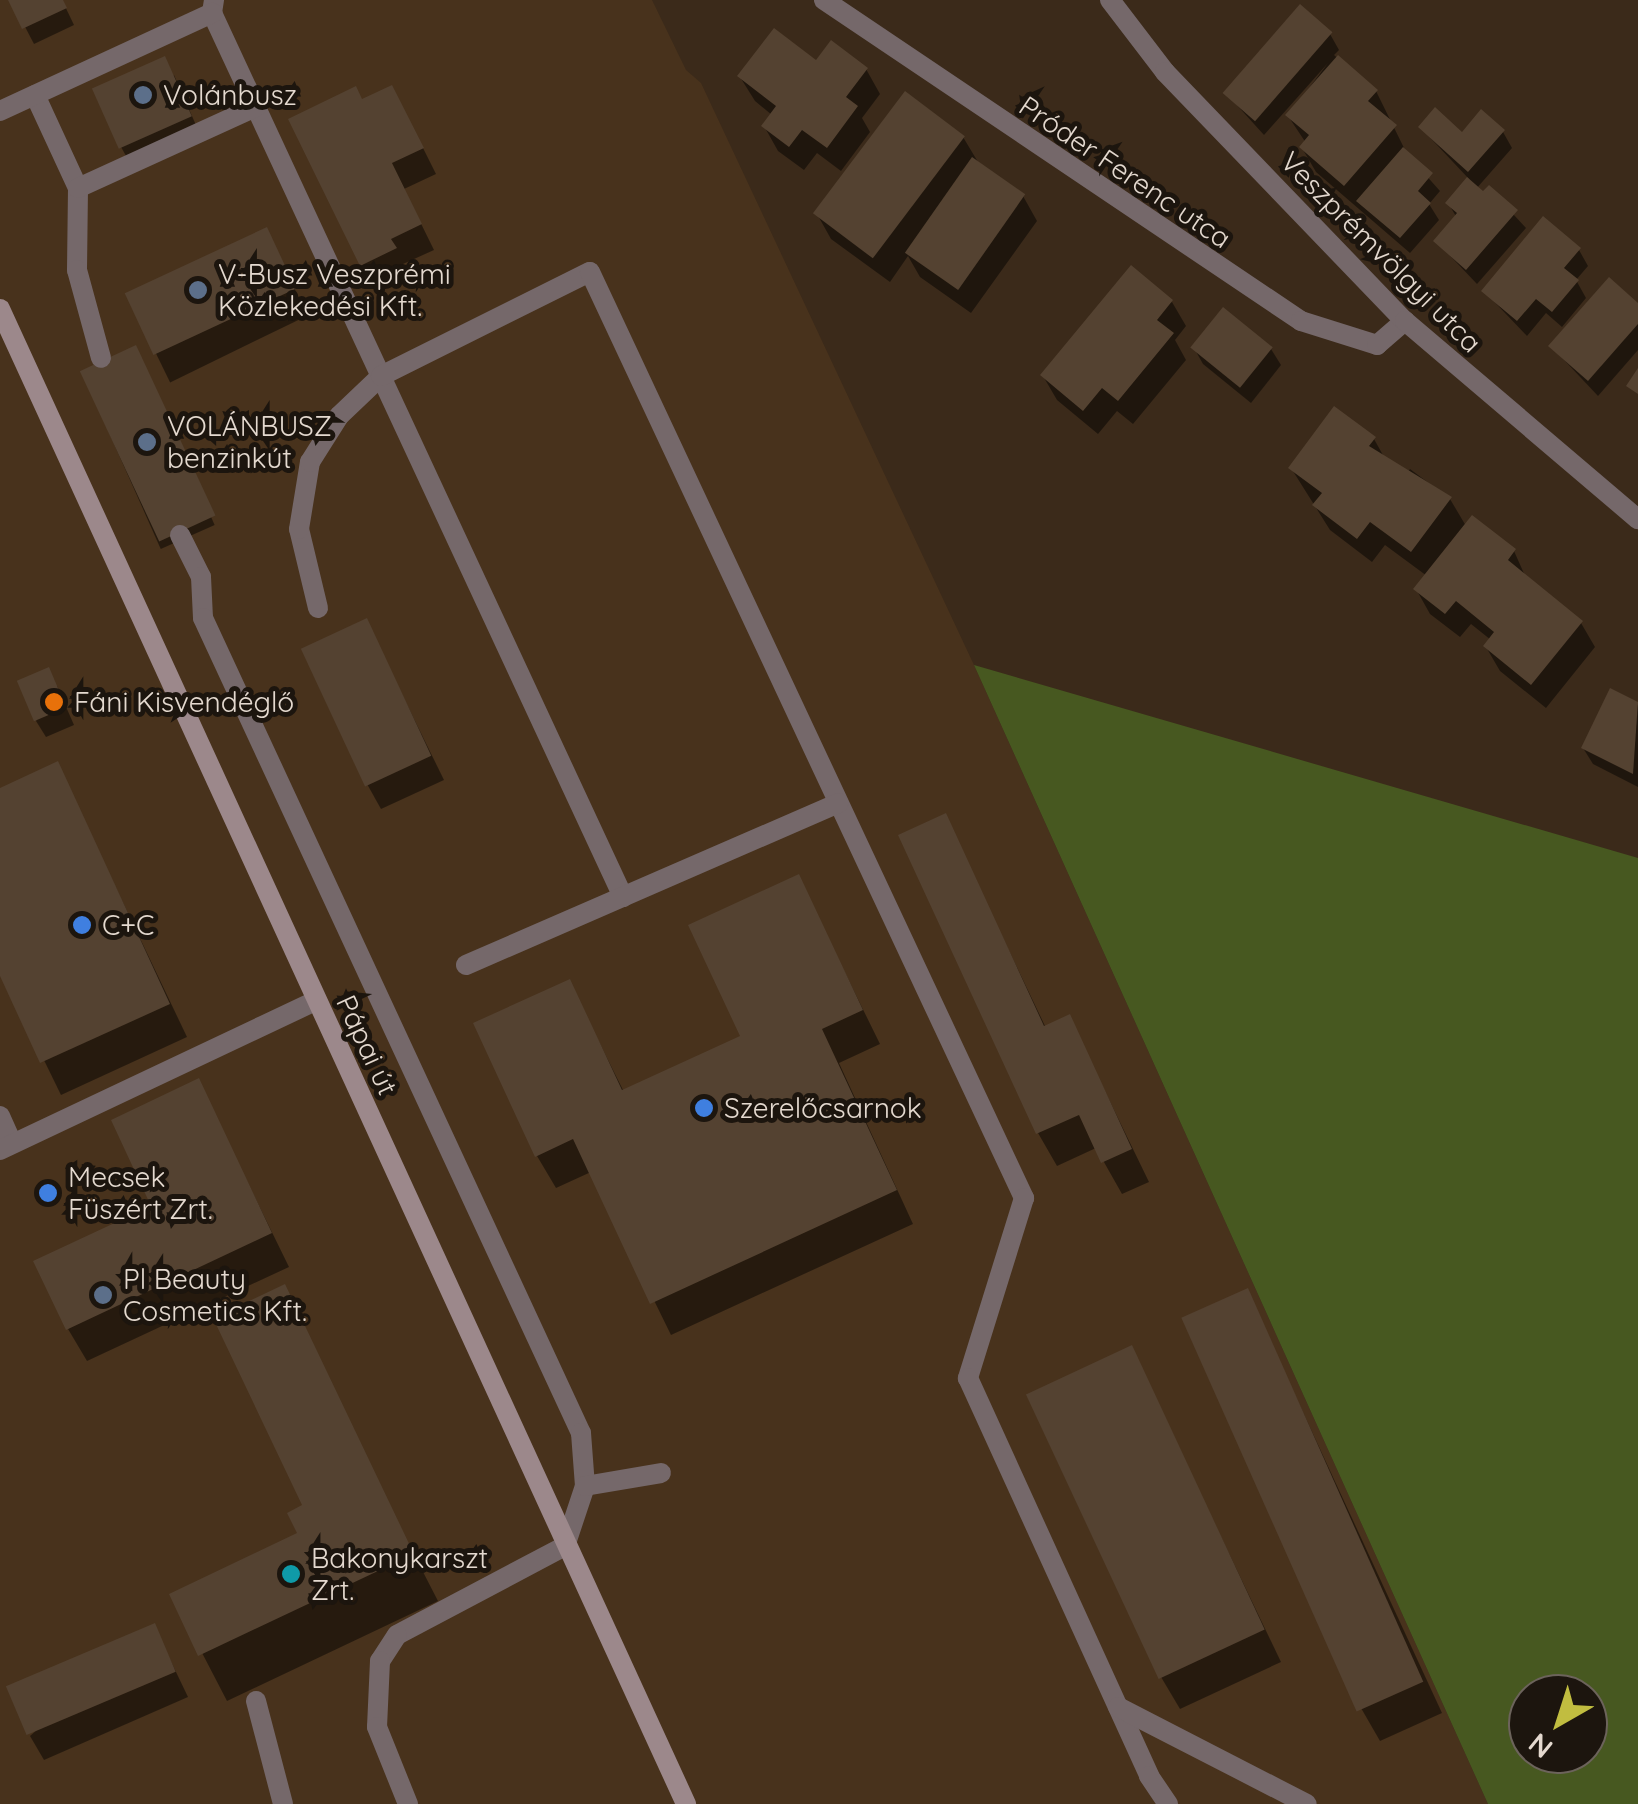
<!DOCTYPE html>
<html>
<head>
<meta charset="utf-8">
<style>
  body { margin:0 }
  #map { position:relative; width:1638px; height:1804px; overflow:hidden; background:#3b2a1a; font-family:Quicksand,sans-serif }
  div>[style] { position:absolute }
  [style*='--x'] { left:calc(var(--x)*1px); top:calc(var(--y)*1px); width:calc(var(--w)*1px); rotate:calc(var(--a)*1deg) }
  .built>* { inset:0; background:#48321c }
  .green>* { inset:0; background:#475820 }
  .shadow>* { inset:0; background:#0007; transform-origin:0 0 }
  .building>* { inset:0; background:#544231; transform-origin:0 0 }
  .service>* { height:20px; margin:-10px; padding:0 10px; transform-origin:10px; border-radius:10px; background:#75686a }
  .minor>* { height:20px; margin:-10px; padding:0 10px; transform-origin:10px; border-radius:10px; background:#75686a }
  .secondary>* { height:20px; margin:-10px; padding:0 10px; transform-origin:10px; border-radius:10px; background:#9c888b }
  .dots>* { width:28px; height:28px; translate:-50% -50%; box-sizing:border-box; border:5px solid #1c150e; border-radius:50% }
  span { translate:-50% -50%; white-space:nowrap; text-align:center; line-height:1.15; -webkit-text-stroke:10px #1c150e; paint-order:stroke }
  .poi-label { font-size:28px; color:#e4d9cf }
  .left { translate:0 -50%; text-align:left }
  .street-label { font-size:28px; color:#e4d9cf }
  .north { position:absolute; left:1508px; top:1674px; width:100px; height:100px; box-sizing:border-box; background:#1c150e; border:2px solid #6c635b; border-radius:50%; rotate:219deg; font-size:28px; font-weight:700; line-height:40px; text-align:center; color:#e4d9cf }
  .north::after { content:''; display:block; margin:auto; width:35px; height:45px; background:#c1bd40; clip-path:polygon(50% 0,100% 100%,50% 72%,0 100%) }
</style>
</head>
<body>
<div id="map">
  <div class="built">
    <i style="clip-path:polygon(0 0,652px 0,686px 70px,701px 83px,974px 665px,1488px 1804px,0 1804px)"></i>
  </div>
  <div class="green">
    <i style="clip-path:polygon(evenodd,974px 665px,1638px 858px,1638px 1804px,1488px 1804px,974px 665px,1528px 1694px,1588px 1694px,1588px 1754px,1528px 1754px,1528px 1694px)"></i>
  </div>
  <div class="shadow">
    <i style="clip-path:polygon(11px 0,62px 0,74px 25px,34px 44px)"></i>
    <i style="clip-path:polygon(1330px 34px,1339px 50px,1334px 55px,1376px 91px,1407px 154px,1440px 191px,1429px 204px,1439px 220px,1410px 253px,1316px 172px,1302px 148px,1306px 143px,1288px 116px,1328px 63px,1264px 135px,1225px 92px)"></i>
    <i style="clip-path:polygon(817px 63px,866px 69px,880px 94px,862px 118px,870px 132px,841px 171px,817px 153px,804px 170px,778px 151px,764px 126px,772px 115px,755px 101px,740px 77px)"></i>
    <i style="clip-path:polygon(174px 75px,199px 132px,130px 163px,121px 147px)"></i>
    <i style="clip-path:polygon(405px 112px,436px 174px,404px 189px,434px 250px,403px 264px,408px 274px,376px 289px,291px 121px)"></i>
    <i style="clip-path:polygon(1421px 128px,1462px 135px,1503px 132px,1512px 148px,1476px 189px,1483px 195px,1489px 188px,1526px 228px,1477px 284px,1436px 241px,1457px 218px,1448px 203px,1469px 179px)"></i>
    <i style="clip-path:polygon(963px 137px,978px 162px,1023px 196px,1037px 221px,971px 313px,920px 277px,908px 256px,890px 282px,831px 239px,817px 214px)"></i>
    <i style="left:266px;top:230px;width:95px;height:153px;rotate:64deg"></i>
    <i style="clip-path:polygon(1579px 250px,1588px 266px,1576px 280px,1586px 298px,1562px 327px,1546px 313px,1527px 336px,1484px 291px)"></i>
    <i style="clip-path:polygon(1172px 302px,1186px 326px,1175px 340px,1186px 360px,1133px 424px,1117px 411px,1098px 434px,1057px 400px,1043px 376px)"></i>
    <i style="clip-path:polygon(1638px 306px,1638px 350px,1598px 396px,1551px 346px)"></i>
    <i style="clip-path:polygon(1194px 348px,1271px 349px,1281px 365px,1251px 403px,1203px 364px)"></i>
    <i style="left:139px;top:355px;width:186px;height:59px;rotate:66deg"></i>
    <i style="clip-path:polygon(1374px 439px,1388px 464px,1405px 476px,1410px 469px,1450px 499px,1466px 526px,1514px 551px,1526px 578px,1581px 623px,1595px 647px,1546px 708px,1500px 671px,1486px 647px,1491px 640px,1471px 624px,1460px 637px,1430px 614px,1416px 589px,1427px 576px,1385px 545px,1372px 562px,1330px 530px,1291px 468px)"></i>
    <i style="clip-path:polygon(366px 621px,444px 780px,381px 809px,367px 784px)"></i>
    <i style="clip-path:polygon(57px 686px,74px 725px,46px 737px,36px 721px)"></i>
    <i style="clip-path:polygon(1611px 691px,1638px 705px,1638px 787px,1593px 764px,1583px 748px)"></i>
    <i style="clip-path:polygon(57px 764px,187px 1037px,61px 1095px,0 970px,0 791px)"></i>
    <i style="clip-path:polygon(945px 817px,1046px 1028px,1069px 1017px,1149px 1182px,1122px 1194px,1096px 1148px,1057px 1166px,1038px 1133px,902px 837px)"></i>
    <i style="clip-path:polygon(798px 877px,880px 1044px,839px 1063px,913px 1224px,671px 1335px,591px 1172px,556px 1188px,537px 1156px,569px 982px,624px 1092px,743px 1037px)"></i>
    <i style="clip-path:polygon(198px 1081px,289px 1267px,87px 1361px,68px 1329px,155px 1207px)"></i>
    <i style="clip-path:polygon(1247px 1291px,1442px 1713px,1380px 1741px,1361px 1708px)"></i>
    <i style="clip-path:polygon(1131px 1349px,1281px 1662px,1180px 1709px,1161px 1677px)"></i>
    <i style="clip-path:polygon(366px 1461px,438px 1601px,227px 1701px,172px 1595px,300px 1534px,306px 1507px)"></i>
    <i style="clip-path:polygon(154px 1626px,188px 1697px,44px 1760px,30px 1736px)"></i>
  </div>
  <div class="building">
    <i style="clip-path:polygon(8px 0,63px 0,67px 8px,22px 29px)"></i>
    <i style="left:1300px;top:4px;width:43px;height:118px;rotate:41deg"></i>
    <i style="clip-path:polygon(774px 28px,816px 60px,831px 40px,868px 68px,846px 97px,858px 106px,827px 148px,802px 130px,789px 147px,761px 126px,776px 106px,737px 76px)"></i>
    <i style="clip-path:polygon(1338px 55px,1378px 90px,1368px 101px,1397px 125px,1344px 186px,1299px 147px,1309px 135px,1285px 115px)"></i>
    <i style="left:165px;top:56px;width:66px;height:80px;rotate:66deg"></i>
    <i style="clip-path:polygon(392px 85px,424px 148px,392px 163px,422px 224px,391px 239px,397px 248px,360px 266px,288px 119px,356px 86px,362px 99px)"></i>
    <i style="left:905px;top:91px;width:75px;height:153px;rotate:37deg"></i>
    <i style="clip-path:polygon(1435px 107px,1462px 132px,1481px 109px,1505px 130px,1468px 172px,1418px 127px)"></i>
    <i style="clip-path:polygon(1403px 147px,1433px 173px,1418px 191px,1431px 203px,1400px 238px,1356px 201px)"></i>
    <i style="left:972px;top:157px;width:65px;height:117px;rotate:35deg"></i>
    <i style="clip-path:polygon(1467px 177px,1483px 191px,1489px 185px,1518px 210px,1466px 270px,1433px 241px,1457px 213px,1445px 203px)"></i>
    <i style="clip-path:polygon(1543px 216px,1581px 248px,1564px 268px,1579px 280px,1552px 312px,1536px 299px,1517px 321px,1481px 291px)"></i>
    <i style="left:267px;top:227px;width:68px;height:157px;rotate:65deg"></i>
    <i style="clip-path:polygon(1131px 265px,1173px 300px,1157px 320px,1174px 333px,1118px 401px,1102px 388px,1083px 411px,1040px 375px)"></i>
    <i style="clip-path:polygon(1609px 277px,1638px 303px,1638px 324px,1588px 381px,1548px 346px)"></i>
    <i style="left:1223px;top:307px;width:64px;height:52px;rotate:39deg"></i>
    <i style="left:136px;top:345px;width:188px;height:62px;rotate:65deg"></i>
    <i style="clip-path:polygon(1638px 368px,1638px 394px,1626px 386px)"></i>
    <i style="clip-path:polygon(1334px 406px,1376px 437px,1369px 446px,1452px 497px,1411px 552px,1370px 522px,1357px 539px,1312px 505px,1322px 493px,1288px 468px)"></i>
    <i style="clip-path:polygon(1472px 515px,1516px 549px,1508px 560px,1583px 621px,1531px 685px,1483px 646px,1494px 632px,1456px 601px,1445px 614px,1413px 589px)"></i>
    <i style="left:367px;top:618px;width:152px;height:73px;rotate:65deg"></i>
    <i style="left:49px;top:667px;width:44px;height:35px;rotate:67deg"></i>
    <i style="clip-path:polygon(1610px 688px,1638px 702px,1633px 774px,1581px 748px)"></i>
    <i style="clip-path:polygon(58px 761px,170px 1004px,40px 1063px,0 976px,0 788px)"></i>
    <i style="clip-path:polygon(946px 813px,1044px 1026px,1070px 1014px,1132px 1149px,1101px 1163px,1079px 1115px,1036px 1134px,898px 835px)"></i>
    <i style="clip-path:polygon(799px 874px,863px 1010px,822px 1029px,897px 1190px,650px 1304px,573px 1139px,535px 1157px,473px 1023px,570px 979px,622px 1090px,740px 1036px,688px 925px)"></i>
    <i style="clip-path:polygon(199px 1078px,272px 1233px,66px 1330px,33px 1261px,151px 1206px,111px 1120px)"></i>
    <i style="clip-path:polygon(285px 1284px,414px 1554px,198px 1656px,169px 1594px,297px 1533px,287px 1513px,302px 1505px,213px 1318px)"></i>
    <i style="left:1248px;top:1288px;width:431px;height:73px;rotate:66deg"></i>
    <i style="left:1132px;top:1345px;width:314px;height:117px;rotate:65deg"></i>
    <i style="left:155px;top:1623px;width:53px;height:162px;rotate:67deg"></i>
  </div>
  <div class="service">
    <i style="--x:214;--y:0;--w:13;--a:99"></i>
    <i style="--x:212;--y:13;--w:975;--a:65.06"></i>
    <i style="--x:35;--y:95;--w:102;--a:65.2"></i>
    <i style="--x:78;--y:188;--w:82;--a:90.7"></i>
    <i style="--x:77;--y:270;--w:91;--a:74.7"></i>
    <i style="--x:0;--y:111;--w:234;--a:-24.8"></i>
    <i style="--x:78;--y:188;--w:196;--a:-24.5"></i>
    <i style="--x:180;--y:535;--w:47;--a:63.4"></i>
    <i style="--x:201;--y:577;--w:41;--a:87.2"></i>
    <i style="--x:203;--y:618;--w:898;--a:65.12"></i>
    <i style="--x:581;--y:1433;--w:53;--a:85.7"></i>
    <i style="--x:585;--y:1486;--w:63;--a:108.4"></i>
    <i style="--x:565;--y:1546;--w:190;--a:152.1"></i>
    <i style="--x:397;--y:1635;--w:31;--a:123"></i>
    <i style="--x:380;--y:1661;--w:66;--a:92.6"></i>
    <i style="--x:377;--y:1727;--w:83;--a:68.1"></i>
    <i style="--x:318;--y:608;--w:81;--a:-103.5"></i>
    <i style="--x:299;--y:529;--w:68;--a:-80.7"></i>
    <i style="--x:310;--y:462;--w:54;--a:-57.8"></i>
    <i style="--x:339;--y:416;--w:58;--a:-43.6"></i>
    <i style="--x:381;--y:376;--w:233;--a:-26.5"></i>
    <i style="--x:590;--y:272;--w:1023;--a:64.89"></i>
    <i style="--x:1024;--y:1198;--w:189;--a:107.3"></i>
    <i style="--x:968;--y:1378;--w:437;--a:65.5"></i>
    <i style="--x:1149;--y:1776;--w:34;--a:56"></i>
    <i style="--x:466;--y:965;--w:406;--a:-23.5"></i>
    <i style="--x:0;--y:1116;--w:30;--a:66"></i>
    <i style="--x:0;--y:1150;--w:348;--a:-25.3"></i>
    <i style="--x:585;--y:1486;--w:77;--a:-9.7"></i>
    <i style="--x:256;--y:1701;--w:106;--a:75.3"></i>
    <i style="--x:1118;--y:1707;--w:212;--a:27.2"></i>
  </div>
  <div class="minor">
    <i style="--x:824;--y:0;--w:575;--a:33.94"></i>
    <i style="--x:1301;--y:321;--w:80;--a:17.5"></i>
    <i style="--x:1377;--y:345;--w:37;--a:-41"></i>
    <i style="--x:1110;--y:0;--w:91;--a:52.6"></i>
    <i style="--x:1165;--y:72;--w:346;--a:46.1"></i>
    <i style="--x:1405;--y:321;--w:306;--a:40.4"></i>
  </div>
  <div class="secondary">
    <i style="--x:0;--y:309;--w:1645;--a:65.35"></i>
  </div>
  <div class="dots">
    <i style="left:143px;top:95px;background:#5c6f8a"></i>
    <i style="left:198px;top:290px;background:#5c6f8a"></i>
    <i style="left:147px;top:442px;background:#5c6f8a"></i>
    <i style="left:54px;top:702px;background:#e8710a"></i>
    <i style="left:82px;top:925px;background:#3f7fe0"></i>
    <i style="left:704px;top:1108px;background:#3f7fe0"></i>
    <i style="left:48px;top:1193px;background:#3f7fe0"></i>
    <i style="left:103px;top:1295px;background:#5c6f8a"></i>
    <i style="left:291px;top:1574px;background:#0f9aa8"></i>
  </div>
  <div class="poi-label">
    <span class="left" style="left:163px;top:95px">Volánbusz</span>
    <span class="left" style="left:218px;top:290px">V-Busz Veszprémi<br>Közlekedési Kft.</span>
    <span class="left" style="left:167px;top:442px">VOLÁNBUSZ<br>benzinkút</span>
    <span class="left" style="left:74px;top:702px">Fáni Kisvendéglő</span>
    <span class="left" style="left:102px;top:925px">C+C</span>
    <span class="left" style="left:724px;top:1108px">Szerelőcsarnok</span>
    <span class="left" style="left:68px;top:1193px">Mecsek<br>Füszért Zrt.</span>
    <span class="left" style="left:123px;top:1295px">Pl Beauty<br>Cosmetics Kft.</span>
    <span class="left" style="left:311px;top:1574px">Bakonykarszt<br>Zrt.</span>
  </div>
  <div class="street-label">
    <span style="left:1125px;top:172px;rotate:34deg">Próder Ferenc utca</span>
    <span style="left:1381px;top:252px;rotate:45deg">Veszprémvölgyi utca</span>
    <span style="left:367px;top:1045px;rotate:65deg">Pápai út</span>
  </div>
  <div class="north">N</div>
</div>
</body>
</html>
